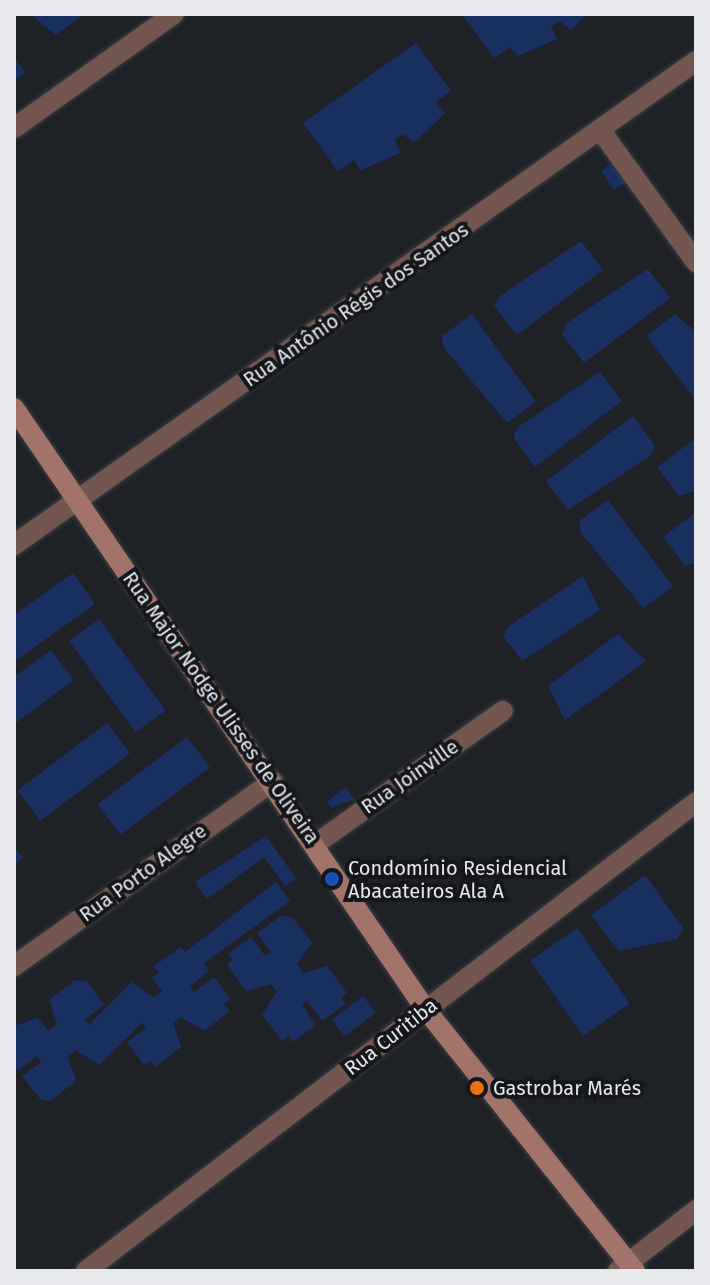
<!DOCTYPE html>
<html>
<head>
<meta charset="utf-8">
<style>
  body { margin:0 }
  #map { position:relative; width:710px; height:1285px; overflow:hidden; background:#1e2125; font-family:"Fira Sans",sans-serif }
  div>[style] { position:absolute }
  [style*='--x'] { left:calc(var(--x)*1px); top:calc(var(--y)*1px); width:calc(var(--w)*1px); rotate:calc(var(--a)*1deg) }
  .building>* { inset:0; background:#193061; transform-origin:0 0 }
  .roads { filter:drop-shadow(0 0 2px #3a3d41) drop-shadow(0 0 2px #3a3d41) }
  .minor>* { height:20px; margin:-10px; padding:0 10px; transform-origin:10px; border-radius:10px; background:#73564f }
  .secondary>* { height:20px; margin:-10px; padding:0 10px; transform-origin:10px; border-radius:10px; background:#a27368 }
  .dots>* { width:22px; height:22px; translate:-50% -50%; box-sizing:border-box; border:4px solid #15171c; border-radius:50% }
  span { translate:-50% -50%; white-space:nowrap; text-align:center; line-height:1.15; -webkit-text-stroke:8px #15171c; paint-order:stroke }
  .street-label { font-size:20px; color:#e7e8ec }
  .poi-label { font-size:20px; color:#e7e8ec }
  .left { translate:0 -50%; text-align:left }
  .frame { position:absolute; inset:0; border:16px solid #e7e8ec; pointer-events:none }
</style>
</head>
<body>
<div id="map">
  <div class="building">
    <i style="clip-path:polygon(30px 14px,84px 14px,56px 35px)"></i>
    <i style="clip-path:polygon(462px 14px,587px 14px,571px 30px,559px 21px,551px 26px,557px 39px,518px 56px,510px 47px,494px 58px)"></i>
    <i style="clip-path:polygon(416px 43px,451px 91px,436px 102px,445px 113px,414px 143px,403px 134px,395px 140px,400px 153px,361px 170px,354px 160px,338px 171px,303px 123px)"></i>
    <i style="clip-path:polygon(14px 57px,25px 73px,14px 81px)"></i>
    <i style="clip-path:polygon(612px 163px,629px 179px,614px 190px,601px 171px)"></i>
    <i style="clip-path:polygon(581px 241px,603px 270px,517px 335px,494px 306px,500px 296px)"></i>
    <i style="clip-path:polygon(648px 269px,670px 298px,584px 363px,562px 334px,567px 323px)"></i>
    <i style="clip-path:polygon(472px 314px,536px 402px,507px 423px,444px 348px,442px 336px)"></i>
    <i style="clip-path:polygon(675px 314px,696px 332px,696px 400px,646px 336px)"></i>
    <i style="clip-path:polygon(600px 372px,622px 401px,535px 467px,513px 437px,518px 427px)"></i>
    <i style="clip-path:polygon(633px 416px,655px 446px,650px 456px,568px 510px,546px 481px)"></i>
    <i style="clip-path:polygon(696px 438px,696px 491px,679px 496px,657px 467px)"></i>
    <i style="clip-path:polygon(608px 500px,673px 587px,643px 608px,581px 533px,579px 521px)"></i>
    <i style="clip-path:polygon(696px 512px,696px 563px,685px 566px,663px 537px)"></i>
    <i style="clip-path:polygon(73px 573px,95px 604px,14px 662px,14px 615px)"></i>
    <i style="clip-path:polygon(583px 576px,600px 610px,522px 661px,503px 636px,509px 626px)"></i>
    <i style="left:99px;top:619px;width:113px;height:37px;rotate:54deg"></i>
    <i style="clip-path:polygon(618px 634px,646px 661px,565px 720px,548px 686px)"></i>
    <i style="clip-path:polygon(51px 650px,74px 680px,14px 724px,14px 677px)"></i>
    <i style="left:107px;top:723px;width:38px;height:112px;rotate:53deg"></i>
    <i style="left:187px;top:737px;width:38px;height:112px;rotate:53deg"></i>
    <i style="clip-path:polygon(345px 787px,355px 799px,331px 808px,327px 802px)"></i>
    <i style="clip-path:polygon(266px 836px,296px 878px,285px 886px,264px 857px,207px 899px,195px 882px)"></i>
    <i style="clip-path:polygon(14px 846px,23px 858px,14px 865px)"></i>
    <i style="clip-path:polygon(645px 875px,684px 929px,677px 939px,619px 951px,591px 915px)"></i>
    <i style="clip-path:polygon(276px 882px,290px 901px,204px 963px,209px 971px,190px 986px,194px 992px,214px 977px,231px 999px,224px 1004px,230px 1011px,204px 1031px,181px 1017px,173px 1023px,181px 1047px,155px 1067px,150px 1061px,144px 1065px,127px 1042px,146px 1028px,142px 1023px,99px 1065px,76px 1050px,68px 1057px,76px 1081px,50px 1101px,40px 1099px,22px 1076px,41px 1062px,37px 1056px,18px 1071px,14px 1066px,14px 1026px,38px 1018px,48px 1031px,57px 1024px,49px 1000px,75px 980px,87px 981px,104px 1005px,85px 1020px,89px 1025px,132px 982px,153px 997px,162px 991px,152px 978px,159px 973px,154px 966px,181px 947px,185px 952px)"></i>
    <i style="clip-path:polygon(281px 916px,292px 917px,312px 943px,297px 964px,303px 973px,327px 966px,347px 993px,341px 997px,346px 1004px,322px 1021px,307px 1001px,302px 1005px,316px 1025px,293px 1042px,289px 1036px,282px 1041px,262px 1014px,277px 992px,271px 984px,246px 991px,227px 965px,233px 960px,228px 954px,251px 937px,265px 956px,271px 952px,257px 933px)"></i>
    <i style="left:577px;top:928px;width:92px;height:57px;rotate:55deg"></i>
    <i style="left:363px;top:996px;width:21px;height:39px;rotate:53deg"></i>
  </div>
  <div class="roads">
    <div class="minor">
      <i style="--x:14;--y:128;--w:196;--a:-35.5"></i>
      <i style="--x:601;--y:131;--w:162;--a:54.1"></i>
      <i style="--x:14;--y:545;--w:836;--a:-35.36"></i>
      <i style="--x:317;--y:843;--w:228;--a:-35.4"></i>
      <i style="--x:14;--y:966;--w:318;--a:-35.5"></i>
      <i style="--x:86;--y:1271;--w:769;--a:-37.55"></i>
      <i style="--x:618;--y:1271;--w:99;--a:-38"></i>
    </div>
    <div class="secondary">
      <i style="--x:14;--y:408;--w:729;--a:55.61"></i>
      <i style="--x:426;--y:1010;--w:334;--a:51.3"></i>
    </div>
  </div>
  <div class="dots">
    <i style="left:332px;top:879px;background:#1a4fb4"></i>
    <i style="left:477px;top:1088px;background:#e8710a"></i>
  </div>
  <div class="street-label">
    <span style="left:356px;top:305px;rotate:-35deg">Rua Antônio Régis dos Santos</span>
    <span style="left:221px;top:708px;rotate:55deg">Rua Major Nodge Ulisses de Oliveira</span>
    <span style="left:410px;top:777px;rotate:-35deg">Rua Joinville</span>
    <span style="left:143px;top:873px;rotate:-36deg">Rua Porto Alegre</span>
    <span style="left:391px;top:1037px;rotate:-38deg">Rua Curitiba</span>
  </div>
  <div class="poi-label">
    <span class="left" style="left:348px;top:880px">Condomínio Residencial<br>Abacateiros Ala A</span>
    <span class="left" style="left:493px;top:1088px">Gastrobar Marés</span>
  </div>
  <div class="frame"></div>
</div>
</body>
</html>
